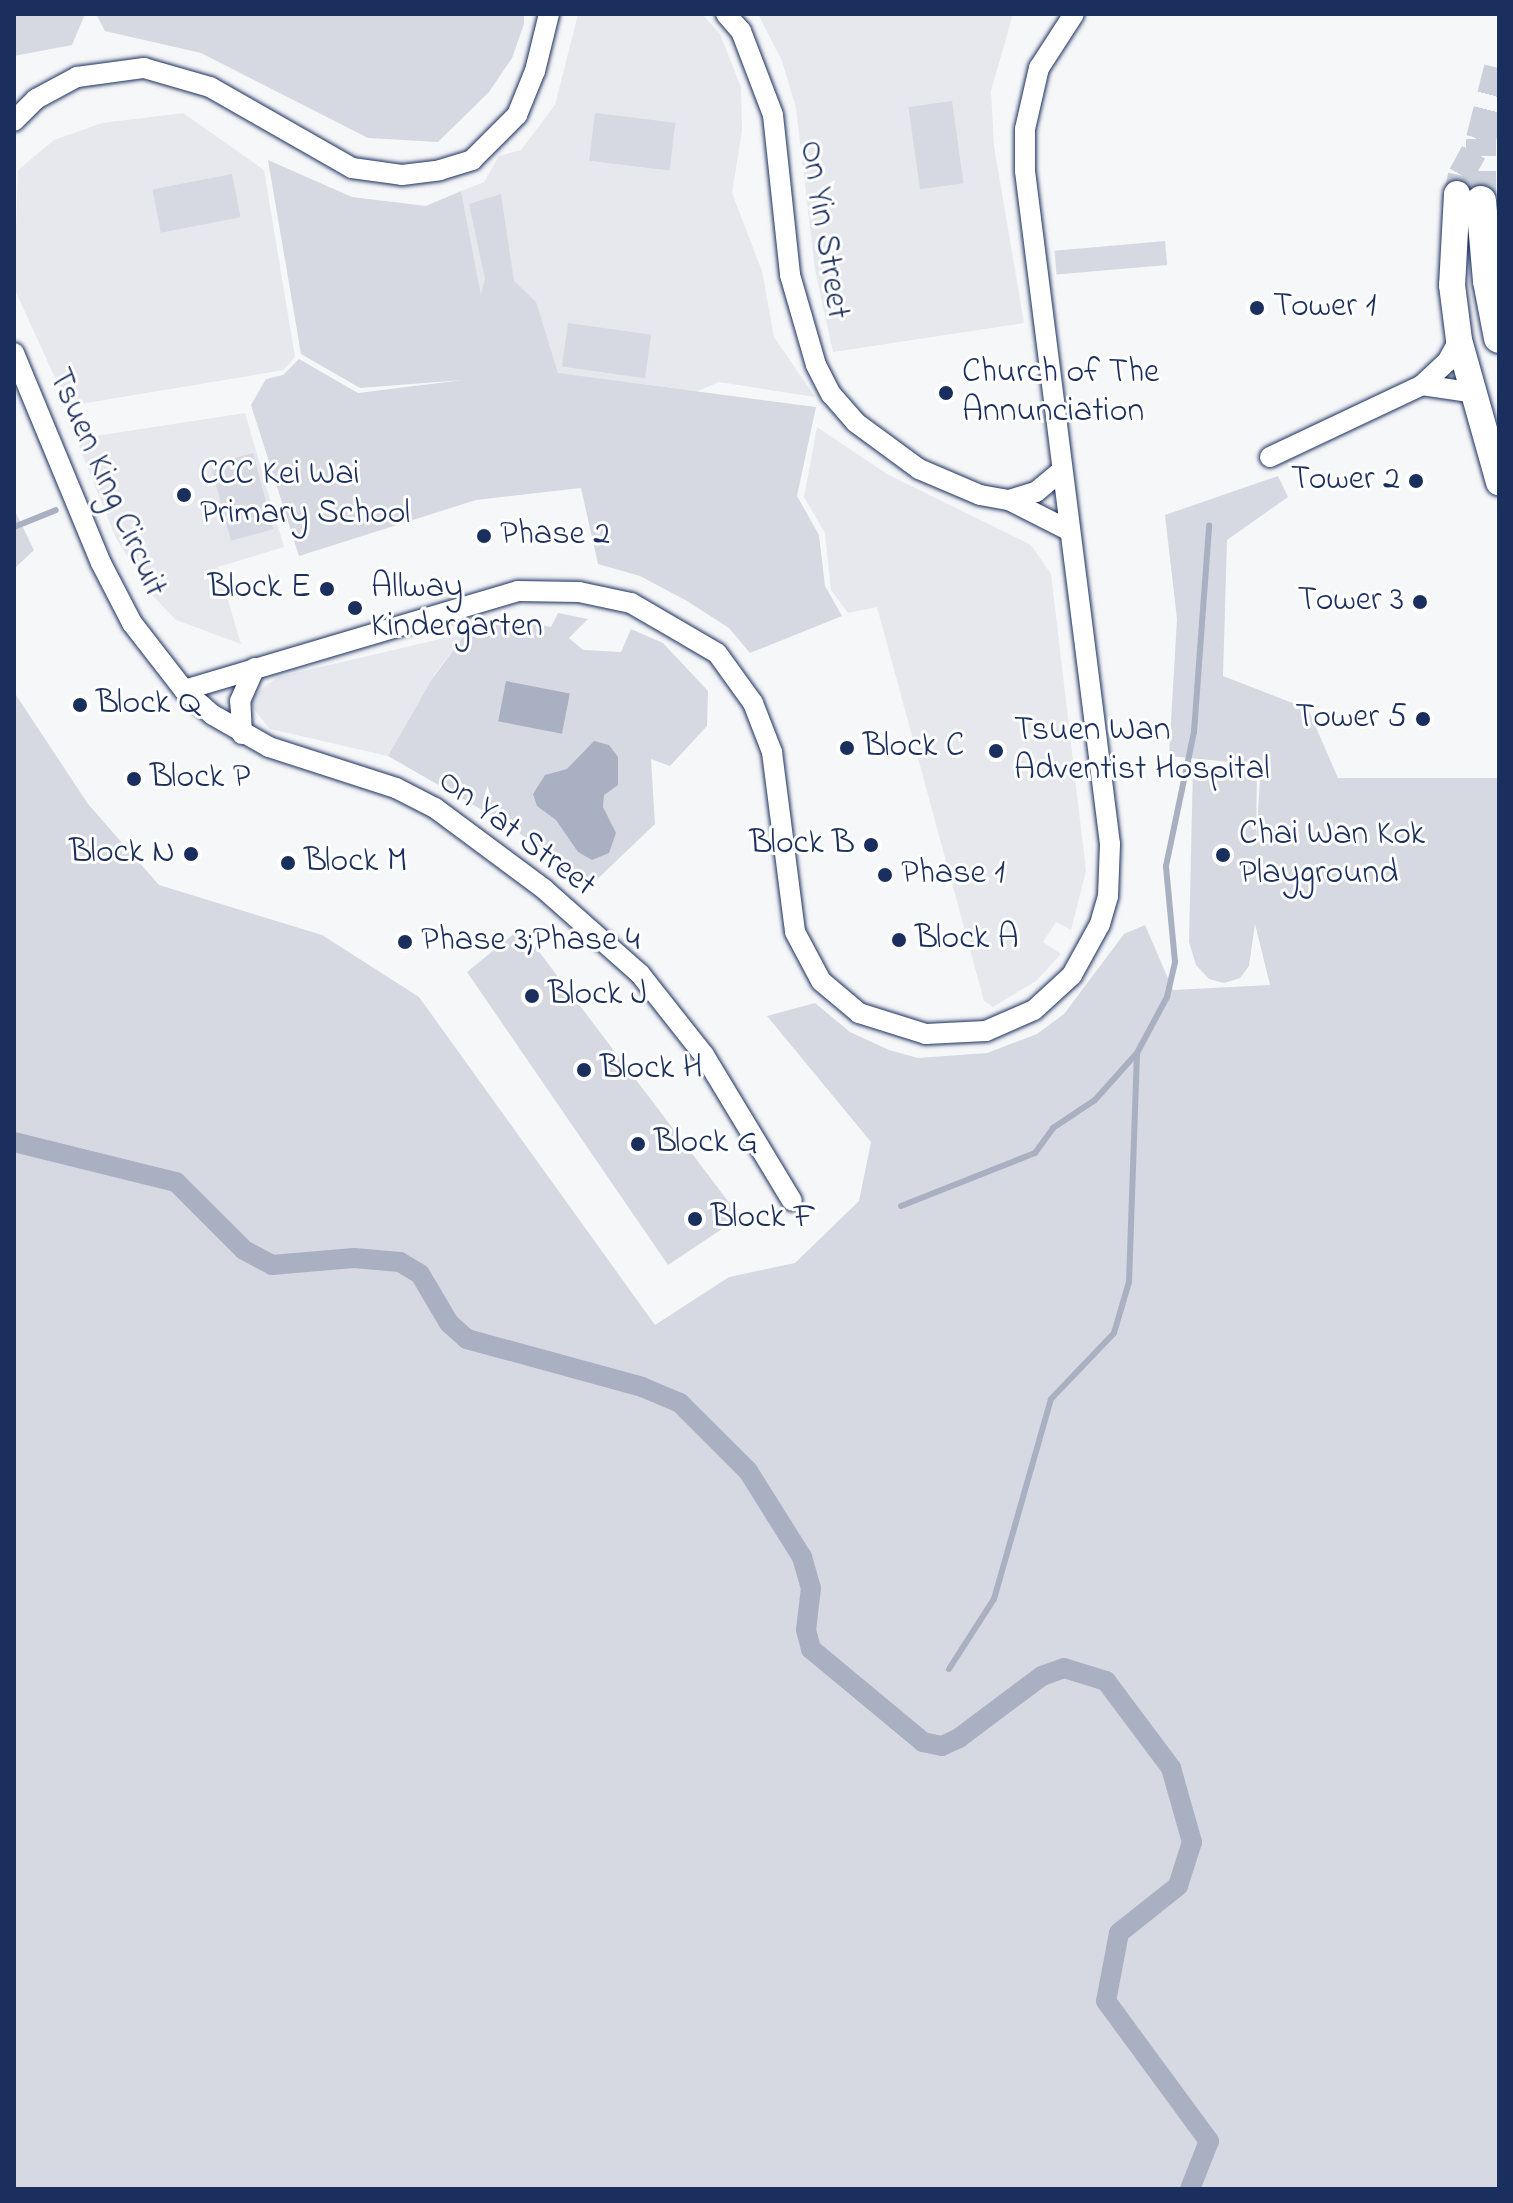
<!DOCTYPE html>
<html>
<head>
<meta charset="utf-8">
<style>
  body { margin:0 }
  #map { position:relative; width:1513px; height:2203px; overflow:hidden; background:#f6f7f9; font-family:"Indie Flower",sans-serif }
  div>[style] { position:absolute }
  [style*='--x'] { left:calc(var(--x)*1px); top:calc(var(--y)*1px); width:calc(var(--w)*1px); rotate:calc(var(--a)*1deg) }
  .built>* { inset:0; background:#e6e8ee }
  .green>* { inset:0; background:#d6d9e2; transform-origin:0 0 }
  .water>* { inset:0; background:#a9b0c1; transform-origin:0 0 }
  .stream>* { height:6px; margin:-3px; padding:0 3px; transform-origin:3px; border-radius:3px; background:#a9b0c1 }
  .canal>* { height:20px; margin:-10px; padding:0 10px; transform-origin:10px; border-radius:10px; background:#a9b0c1 }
  .major-tunnel>* { height:26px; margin-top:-13px; transform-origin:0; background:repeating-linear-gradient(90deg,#cacfda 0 26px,transparent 0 39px) }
  .highway-tunnel>* { height:30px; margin-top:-15px; transform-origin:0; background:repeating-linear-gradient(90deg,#cacfda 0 30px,transparent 0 45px) }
  .roads { filter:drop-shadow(0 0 2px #1b2f5e) drop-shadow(0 0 2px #1b2f5e) }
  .minor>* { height:20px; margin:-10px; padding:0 10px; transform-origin:10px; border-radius:10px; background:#fff }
  .major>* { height:26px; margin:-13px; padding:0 13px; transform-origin:13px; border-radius:13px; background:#fff }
  .highway>* { height:30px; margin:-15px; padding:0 15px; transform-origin:15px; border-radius:15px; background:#fff }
  .dots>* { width:22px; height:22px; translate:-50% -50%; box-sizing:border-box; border:4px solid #fff; border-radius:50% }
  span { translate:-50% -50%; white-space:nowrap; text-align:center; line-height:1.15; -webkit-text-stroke:6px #fff; paint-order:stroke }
  .street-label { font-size:34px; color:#1b2f5e }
  .poi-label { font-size:34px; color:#1b2f5e }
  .left { translate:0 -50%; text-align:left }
  .right { translate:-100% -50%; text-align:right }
  .frame { position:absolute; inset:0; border:16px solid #1b2f5e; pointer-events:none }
</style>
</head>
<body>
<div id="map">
  <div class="built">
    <i style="clip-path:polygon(578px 14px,702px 14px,720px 34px,741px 87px,742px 131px,732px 193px,762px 271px,774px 337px,815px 397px,719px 382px,640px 416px,496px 377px,461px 191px,484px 182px,499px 156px,521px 150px,555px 105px)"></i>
    <i style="clip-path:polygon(758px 14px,1013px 14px,991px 91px,994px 146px,1024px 323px,833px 352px,815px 270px,796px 108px,782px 61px)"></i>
    <i style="clip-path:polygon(183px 113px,264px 170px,295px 357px,284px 370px,68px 406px,14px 288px,18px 170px,54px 140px,102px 123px)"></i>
    <i style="clip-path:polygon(245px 413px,284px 547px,218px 567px,241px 644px,176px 620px,150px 593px,116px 538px,76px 439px)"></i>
    <i style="clip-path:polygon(817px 427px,887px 474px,1031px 545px,1051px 574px,1086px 871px,1071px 930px,1056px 922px,1043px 942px,1061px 954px,1036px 981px,993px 1007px,984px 1001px,877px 607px,848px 613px,831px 590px,825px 533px,804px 497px)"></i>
    <i style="clip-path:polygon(466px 633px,436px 672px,388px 756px,270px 729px,253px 708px,251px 697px,278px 677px)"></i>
  </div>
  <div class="green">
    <i style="clip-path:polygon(14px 14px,85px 14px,72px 45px,14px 56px)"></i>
    <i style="clip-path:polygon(96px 14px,524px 14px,524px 24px,512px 58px,489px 92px,438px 142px,368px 138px,201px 53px,105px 31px)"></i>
    <i style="left:952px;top:101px;width:83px;height:44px;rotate:82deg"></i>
    <i style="left:595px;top:113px;width:81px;height:48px;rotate:7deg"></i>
    <i style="clip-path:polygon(268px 160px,352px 197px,426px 206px,461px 191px,481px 295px,485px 279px,469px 204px,501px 194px,514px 281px,536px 302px,558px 373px,816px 407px,797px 496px,819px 535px,825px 586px,842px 616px,750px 653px,729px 628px,687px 601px,640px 576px,598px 564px,581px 488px,476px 500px,299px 556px,251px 405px,266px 379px,283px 375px,299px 359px,358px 393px,463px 380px,360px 388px,301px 354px)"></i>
    <i style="left:232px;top:174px;width:44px;height:81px;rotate:79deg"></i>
    <i style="left:1165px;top:241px;width:24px;height:111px;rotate:85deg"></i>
    <i style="left:568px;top:323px;width:84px;height:44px;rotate:8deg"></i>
    <i style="left:253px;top:453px;width:79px;height:44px;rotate:75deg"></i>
    <i style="clip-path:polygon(1278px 476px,1288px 497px,1227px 540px,1223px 676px,1308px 709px,1338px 778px,1499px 778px,1499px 2189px,14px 2189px,14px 692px,88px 804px,159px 885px,322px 935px,419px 997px,655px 1325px,729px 1277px,795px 1263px,859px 1201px,871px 1142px,767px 1016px,815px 1003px,850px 1032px,889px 1050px,918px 1058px,987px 1053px,1037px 1034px,1064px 1014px,1124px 934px,1145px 925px,1173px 990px,1270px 985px,1255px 924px,1249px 966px,1240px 978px,1224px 983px,1209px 979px,1196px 965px,1189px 942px,1193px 766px,1257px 767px,1256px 842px,1261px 765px,1169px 756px,1177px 619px,1165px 515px)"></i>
    <i style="clip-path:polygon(14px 509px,34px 550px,14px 569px)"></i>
    <i style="clip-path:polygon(558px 613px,588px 619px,569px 638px,583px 650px,621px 652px,631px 629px,663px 643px,708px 691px,707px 726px,670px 766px,651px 759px,655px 824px,589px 887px,510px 826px,388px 756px,432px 679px,466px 633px,516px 620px,551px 627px)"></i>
    <i style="clip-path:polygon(521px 928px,740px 1217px,668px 1265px,467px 972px)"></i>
  </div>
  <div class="water">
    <i style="left:506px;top:681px;width:65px;height:41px;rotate:11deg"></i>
    <i style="clip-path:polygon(594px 741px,609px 745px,618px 757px,618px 785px,604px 795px,603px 807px,616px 833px,609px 853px,592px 860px,578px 852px,556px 820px,537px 806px,533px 794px,545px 775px,567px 769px)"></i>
  </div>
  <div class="stream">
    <i style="--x:14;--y:527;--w:45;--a:-22"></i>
    <i style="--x:901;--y:1206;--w:144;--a:-21.6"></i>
    <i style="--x:1035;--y:1153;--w:31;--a:-54"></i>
    <i style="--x:1053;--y:1128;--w:50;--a:-33.7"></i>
    <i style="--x:1095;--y:1100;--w:63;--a:-48.2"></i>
    <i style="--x:1137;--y:1053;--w:64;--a:-61.8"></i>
    <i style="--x:1167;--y:997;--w:36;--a:-77"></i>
    <i style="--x:1175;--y:962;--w:96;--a:-95.4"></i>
    <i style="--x:1166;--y:866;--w:137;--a:-78.2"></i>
    <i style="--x:1194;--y:732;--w:207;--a:-85.8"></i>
    <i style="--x:949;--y:1669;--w:83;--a:-57.3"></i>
    <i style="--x:994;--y:1599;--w:208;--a:-74.1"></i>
    <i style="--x:1051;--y:1399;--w:91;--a:-46.3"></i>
    <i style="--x:1114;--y:1333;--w:53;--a:-73.6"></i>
    <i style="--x:1129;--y:1282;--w:228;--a:-88"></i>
  </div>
  <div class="canal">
    <i style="--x:14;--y:1142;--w:167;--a:13.9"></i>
    <i style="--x:176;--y:1182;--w:96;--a:45"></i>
    <i style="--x:244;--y:1250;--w:32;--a:28"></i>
    <i style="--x:272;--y:1265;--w:82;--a:-4.9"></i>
    <i style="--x:354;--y:1258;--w:46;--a:5"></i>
    <i style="--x:400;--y:1262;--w:23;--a:31"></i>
    <i style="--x:420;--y:1274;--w:57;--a:59.4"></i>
    <i style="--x:449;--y:1323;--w:24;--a:42"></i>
    <i style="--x:467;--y:1339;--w:181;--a:15.3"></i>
    <i style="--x:642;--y:1387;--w:41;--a:22.8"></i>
    <i style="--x:680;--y:1403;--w:96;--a:45"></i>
    <i style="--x:748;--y:1471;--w:102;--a:57.9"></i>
    <i style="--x:802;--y:1557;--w:32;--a:74"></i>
    <i style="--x:811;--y:1588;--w:42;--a:96.8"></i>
    <i style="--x:806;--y:1630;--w:20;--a:75"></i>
    <i style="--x:811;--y:1649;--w:146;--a:39.7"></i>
    <i style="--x:923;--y:1742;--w:19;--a:12"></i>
    <i style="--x:942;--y:1746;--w:19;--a:-25"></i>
    <i style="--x:959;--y:1738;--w:104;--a:-36.8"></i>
    <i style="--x:1042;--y:1676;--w:23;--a:-20"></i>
    <i style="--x:1064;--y:1668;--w:44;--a:17.2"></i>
    <i style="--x:1106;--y:1681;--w:109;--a:53.2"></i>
    <i style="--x:1171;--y:1768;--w:77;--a:74.2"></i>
    <i style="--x:1192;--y:1842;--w:46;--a:107.7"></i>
    <i style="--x:1178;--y:1886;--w:75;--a:141.5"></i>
    <i style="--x:1119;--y:1933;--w:69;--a:100.8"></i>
    <i style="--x:1106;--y:2001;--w:174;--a:53.7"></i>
    <i style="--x:1209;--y:2141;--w:52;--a:111.6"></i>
  </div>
  <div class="major-tunnel">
    <i style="--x:1457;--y:194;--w:19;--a:-78"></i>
    <i style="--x:1461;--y:175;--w:41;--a:-60.9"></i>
  </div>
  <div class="highway-tunnel">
    <i style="--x:1481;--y:201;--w:62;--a:-90"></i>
    <i style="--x:1481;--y:139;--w:73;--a:-75.8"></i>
  </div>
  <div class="roads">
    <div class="minor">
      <i style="--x:726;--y:14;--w:23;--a:49"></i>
      <i style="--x:741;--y:31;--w:90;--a:69.1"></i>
      <i style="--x:773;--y:115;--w:161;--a:83.9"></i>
      <i style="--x:790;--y:275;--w:94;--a:73.9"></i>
      <i style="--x:816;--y:365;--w:33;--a:63"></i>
      <i style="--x:831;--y:394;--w:37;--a:49"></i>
      <i style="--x:855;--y:422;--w:79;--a:36.3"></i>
      <i style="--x:919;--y:469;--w:66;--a:23.1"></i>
      <i style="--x:980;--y:495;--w:29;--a:10"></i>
      <i style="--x:1009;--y:500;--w:68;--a:26.9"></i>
      <i style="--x:14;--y:121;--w:31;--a:-45"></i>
      <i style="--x:36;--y:99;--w:47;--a:-28.2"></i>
      <i style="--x:77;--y:77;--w:68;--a:-7.7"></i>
      <i style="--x:144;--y:68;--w:69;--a:16.1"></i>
      <i style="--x:210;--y:87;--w:163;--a:29.7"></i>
      <i style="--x:352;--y:168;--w:50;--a:8"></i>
      <i style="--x:402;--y:175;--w:38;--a:-7"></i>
      <i style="--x:440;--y:170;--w:34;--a:-17"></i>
      <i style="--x:472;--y:160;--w:64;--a:-45"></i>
      <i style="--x:517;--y:115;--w:48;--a:-67.8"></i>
      <i style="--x:535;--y:71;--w:59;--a:-76.2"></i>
      <i style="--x:14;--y:353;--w:227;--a:67.5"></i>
      <i style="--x:101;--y:563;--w:68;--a:62.7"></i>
      <i style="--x:132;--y:623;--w:85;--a:52.2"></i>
      <i style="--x:184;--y:690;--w:38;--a:41"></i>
      <i style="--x:213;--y:715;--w:64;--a:29.7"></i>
      <i style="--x:269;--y:747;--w:133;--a:17.9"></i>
      <i style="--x:396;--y:788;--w:44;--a:27.1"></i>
      <i style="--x:435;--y:808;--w:136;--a:36.6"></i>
      <i style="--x:544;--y:889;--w:128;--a:41.5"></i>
      <i style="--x:640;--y:974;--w:103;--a:51.7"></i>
      <i style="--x:704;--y:1055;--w:170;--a:58.9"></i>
      <i style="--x:1422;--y:385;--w:48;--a:8.5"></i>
      <i style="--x:1270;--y:457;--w:168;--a:-25.3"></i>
      <i style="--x:1422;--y:385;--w:34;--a:-43"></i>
      <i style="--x:1447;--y:362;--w:25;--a:-61"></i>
      <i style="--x:1009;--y:500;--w:28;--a:-17"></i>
      <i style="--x:1036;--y:492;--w:33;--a:-40"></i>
      <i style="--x:184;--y:690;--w:348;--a:-16.5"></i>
      <i style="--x:518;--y:591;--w:61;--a:0.9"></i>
      <i style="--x:579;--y:592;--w:53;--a:11.9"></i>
      <i style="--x:631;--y:603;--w:99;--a:30.2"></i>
      <i style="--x:717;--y:653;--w:62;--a:54.2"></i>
      <i style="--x:753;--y:703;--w:53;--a:68.8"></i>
      <i style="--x:772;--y:752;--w:181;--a:82.7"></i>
      <i style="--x:795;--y:932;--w:55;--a:62"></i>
      <i style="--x:821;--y:981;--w:50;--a:40.1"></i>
      <i style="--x:859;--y:1013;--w:70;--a:17.4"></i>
      <i style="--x:926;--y:1034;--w:60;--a:-2.9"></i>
      <i style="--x:986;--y:1031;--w:52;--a:-23.6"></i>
      <i style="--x:1034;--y:1010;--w:52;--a:-42.6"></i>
      <i style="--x:1072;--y:975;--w:58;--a:-61.2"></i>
      <i style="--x:1100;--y:924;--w:29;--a:-74"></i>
      <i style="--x:1108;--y:896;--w:52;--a:-87.8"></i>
      <i style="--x:1110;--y:844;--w:678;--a:-97.2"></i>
      <i style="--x:1025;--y:171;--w:42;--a:-90"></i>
      <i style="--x:1025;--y:129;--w:63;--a:-77.1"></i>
      <i style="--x:1039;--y:68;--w:64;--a:-57.1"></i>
      <i style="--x:242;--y:734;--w:33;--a:-93"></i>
      <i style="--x:240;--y:701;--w:36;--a:-66"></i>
    </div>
    <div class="major">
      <i style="--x:1457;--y:194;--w:91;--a:93.1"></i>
      <i style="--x:1452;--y:285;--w:55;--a:82.7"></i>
      <i style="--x:1459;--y:340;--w:148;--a:74.3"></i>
    </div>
    <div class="highway">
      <i style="--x:1481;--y:201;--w:80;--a:85"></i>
      <i style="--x:1488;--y:281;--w:58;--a:79.1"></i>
    </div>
  </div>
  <div class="dots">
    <i style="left:1257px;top:308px;background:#1b2f5e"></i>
    <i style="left:946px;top:393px;background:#1b2f5e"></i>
    <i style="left:1416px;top:481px;background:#1b2f5e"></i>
    <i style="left:184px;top:495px;background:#1b2f5e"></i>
    <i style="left:484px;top:536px;background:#1b2f5e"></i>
    <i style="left:327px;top:589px;background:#1b2f5e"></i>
    <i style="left:1420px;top:602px;background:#1b2f5e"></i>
    <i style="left:355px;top:608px;background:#1b2f5e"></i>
    <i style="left:80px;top:705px;background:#1b2f5e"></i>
    <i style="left:1423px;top:719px;background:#1b2f5e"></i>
    <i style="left:847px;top:748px;background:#1b2f5e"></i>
    <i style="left:996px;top:751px;background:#1b2f5e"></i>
    <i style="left:134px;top:779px;background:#1b2f5e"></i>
    <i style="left:871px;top:845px;background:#1b2f5e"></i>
    <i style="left:191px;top:854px;background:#1b2f5e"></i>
    <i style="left:1223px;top:855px;background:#1b2f5e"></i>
    <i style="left:288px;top:863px;background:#1b2f5e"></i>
    <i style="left:885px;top:875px;background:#1b2f5e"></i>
    <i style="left:899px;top:940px;background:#1b2f5e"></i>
    <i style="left:405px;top:942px;background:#1b2f5e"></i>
    <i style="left:532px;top:996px;background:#1b2f5e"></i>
    <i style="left:584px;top:1070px;background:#1b2f5e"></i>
    <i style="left:638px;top:1144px;background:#1b2f5e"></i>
    <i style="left:695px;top:1219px;background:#1b2f5e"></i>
  </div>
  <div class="street-label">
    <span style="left:823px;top:230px;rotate:81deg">On Yin Street</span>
    <span style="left:106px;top:483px;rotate:66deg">Tsuen King Circuit</span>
    <span style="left:516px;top:834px;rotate:37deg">On Yat Street</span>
  </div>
  <div class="poi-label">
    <span class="left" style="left:1273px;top:308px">Tower 1</span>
    <span class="left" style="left:962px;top:393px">Church of The<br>Annunciation</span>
    <span class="left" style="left:200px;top:495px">CCC Kei Wai<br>Primary School</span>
    <span class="right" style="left:1400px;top:481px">Tower 2</span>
    <span class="left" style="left:500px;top:536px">Phase 2</span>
    <span class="left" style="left:371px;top:608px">Allway<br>Kindergarten</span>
    <span class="right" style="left:311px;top:589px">Block E</span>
    <span class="right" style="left:1404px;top:602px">Tower 3</span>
    <span class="left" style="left:96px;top:705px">Block Q</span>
    <span class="right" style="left:1407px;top:719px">Tower 5</span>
    <span class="left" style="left:1014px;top:751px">Tsuen Wan<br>Adventist Hospital</span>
    <span class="left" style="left:863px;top:748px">Block C</span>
    <span class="left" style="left:150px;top:779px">Block P</span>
    <span class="left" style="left:1239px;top:855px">Chai Wan Kok<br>Playground</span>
    <span class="right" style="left:855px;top:845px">Block B</span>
    <span class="right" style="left:175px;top:854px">Block N</span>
    <span class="left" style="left:304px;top:863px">Block M</span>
    <span class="left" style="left:901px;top:875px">Phase 1</span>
    <span class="left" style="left:915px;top:940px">Block A</span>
    <span class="left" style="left:421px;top:942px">Phase 3;Phase 4</span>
    <span class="left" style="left:548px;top:996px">Block J</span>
    <span class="left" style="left:600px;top:1070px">Block H</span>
    <span class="left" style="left:654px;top:1144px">Block G</span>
    <span class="left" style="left:711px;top:1219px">Block F</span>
  </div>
  <div class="frame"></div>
</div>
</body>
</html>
